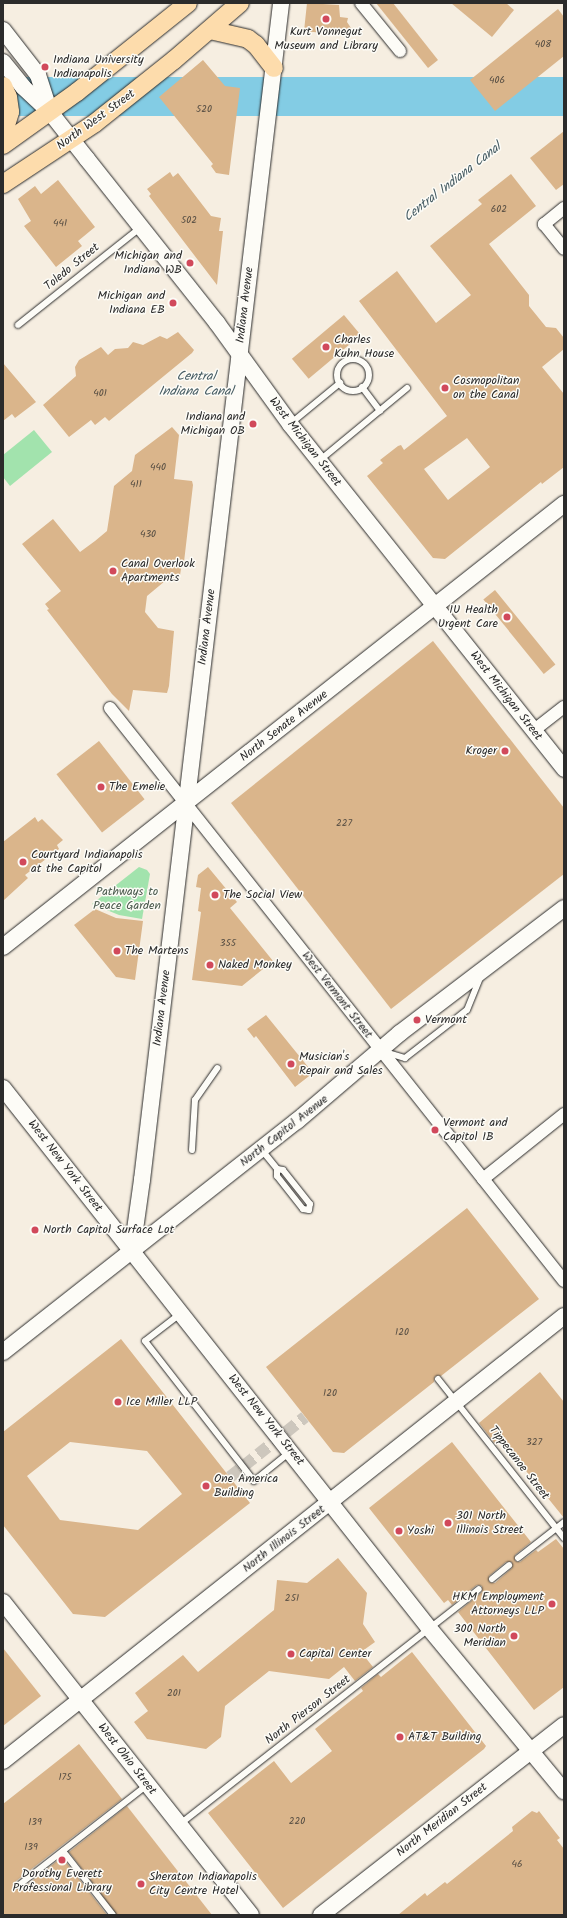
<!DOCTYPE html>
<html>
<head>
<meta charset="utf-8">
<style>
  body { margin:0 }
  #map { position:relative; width:567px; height:1918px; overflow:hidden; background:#f6eee1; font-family:Kalam,sans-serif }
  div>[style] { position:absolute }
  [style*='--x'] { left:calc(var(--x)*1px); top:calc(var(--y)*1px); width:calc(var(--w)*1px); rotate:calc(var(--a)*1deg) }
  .green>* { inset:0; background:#a2e3ad }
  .water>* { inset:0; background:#83cce4; transform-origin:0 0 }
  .pier>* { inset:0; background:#f6eee1 }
  .building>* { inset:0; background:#dab58b; transform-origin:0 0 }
  .street-tunnel>* { height:12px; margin-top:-6px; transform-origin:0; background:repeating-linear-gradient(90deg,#cdc7bd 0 12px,transparent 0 18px) }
  .roads { filter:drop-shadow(0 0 1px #2b2b2b) drop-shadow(0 0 1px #2b2b2b) }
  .lane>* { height:6px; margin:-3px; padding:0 3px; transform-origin:3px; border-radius:3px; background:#fdfcf7 }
  .lane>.ring { margin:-3px; padding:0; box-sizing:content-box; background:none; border:6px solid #fdfcf7; border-radius:50% }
  .street>* { height:12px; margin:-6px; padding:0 6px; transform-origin:6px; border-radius:6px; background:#fdfcf7 }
  .secondary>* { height:16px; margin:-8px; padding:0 8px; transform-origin:8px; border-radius:8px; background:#fdfcf7 }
  .primary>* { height:18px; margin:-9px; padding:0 9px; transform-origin:9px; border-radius:9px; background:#fddcac }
  .dots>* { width:11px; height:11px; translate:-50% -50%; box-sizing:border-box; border:2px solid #fdfcf7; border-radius:50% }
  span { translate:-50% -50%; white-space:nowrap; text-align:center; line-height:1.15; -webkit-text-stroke:3px #fdfcf7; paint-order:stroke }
  .number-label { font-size:10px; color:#574e43 }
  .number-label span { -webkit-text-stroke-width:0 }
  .poi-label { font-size:12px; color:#2b2b2b }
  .left { translate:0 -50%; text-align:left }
  .right { translate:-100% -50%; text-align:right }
  .street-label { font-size:12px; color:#2b2b2b }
  .park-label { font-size:12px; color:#49594c }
  .water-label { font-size:13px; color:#455b62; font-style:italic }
  .frame { position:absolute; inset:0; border:4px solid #2b2b2b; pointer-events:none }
</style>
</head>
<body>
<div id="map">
  <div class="green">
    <i style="clip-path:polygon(34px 430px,52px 452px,10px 486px,3px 477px,3px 455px)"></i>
    <i style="clip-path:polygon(139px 867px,147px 870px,150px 874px,142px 919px,119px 915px,92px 904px)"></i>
  </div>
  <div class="water">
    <i style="left:564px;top:77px;width:39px;height:714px;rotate:90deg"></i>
  </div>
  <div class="pier">
    <i style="clip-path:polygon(272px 304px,267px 333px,268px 351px,207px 399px,212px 364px,207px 354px)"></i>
  </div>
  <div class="building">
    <i style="clip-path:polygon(307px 3px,339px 5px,340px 17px,348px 18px,347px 22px,351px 28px,342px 35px,304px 31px)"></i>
    <i style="clip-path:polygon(376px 3px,393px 3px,438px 60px,428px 68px)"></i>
    <i style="clip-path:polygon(451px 3px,506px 3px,514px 10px,492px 37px)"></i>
    <i style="clip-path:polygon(558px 9px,564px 17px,564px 56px,495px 111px,470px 80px)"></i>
    <i style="clip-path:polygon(203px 60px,225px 86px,240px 88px,229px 175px,216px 173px,211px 166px,213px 164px,159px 97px)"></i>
    <i style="clip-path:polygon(564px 131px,564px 184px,556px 190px,530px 158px)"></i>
    <i style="clip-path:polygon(170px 172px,173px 177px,178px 173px,211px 216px,221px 218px,219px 231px,223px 231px,217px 285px,149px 196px,151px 194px,147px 189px)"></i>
    <i style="clip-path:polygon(evenodd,511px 174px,536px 206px,489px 244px,529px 295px,529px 306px,546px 327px,556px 328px,564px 338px,564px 349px,542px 367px,564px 394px,564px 467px,542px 484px,541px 482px,445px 559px,433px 558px,367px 476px,383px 463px,380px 460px,398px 446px,401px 445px,404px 450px,447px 416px,359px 301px,397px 271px,436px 323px,471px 295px,430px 246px,482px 204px,478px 200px,511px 174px,467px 438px,490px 467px,448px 500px,424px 469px,467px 438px)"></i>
    <i style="clip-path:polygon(58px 180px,95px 227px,78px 241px,82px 246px,56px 267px,24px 226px,31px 221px,18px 199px,35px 186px,41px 194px)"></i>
    <i style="left:344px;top:315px;width:26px;height:68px;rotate:50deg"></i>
    <i style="clip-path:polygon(178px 332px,194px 350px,192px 353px,109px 421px,105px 417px,95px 425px,91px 420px,69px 437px,43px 405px,76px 376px,75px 367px,79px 360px,101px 347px,108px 355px,115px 349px,128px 348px,133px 342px,143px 345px,160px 336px,167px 339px)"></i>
    <i style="clip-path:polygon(3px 363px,36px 402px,15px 418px,12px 414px,3px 421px)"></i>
    <i style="clip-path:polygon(172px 427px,179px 435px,174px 479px,192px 481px,193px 485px,184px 562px,182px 562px,179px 582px,165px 581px,147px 596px,145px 612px,158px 628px,174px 631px,169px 686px,167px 693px,133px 690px,129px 711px,112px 694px,47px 610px,49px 609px,45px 604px,61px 591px,22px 544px,53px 519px,80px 552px,95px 541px,107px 531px,114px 486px,132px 471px,135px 455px)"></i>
    <i style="left:495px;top:590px;width:96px;height:15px;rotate:51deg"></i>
    <i style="clip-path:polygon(433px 641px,564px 808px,564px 874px,391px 1009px,231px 803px)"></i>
    <i style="left:99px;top:741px;width:74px;height:54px;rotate:52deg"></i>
    <i style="clip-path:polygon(35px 817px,38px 822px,42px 819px,63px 840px,57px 845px,59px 849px,25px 875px,28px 878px,3px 901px,3px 842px)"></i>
    <i style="clip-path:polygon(208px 867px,237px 902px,230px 908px,273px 961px,242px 986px,192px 980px,201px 912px,198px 911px,201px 888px,196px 887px,198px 875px)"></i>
    <i style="clip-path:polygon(95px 909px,116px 918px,143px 921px,135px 980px,116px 977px,74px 925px)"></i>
    <i style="clip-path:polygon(266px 1015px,313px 1073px,295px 1087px,256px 1036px,254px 1038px,247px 1029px)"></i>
    <i style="clip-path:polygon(467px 1208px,539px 1299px,441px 1376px,435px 1376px,434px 1382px,344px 1453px,333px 1452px,266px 1367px)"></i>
    <i style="clip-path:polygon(evenodd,121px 1339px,250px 1503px,105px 1617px,73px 1614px,3px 1525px,3px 1432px,121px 1339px,70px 1442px,147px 1451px,182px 1494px,138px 1530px,60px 1520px,27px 1476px,70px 1442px)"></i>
    <i style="clip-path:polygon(540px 1372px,564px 1402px,564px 1518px,502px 1441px,496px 1445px,479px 1423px)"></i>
    <i style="clip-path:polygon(evenodd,452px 1442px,531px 1542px,515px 1555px,515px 1561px,520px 1562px,536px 1550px,538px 1552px,556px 1539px,564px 1549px,564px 1687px,534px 1710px,458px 1612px,482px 1592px,482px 1586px,477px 1585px,452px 1605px,448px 1600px,444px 1603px,369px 1508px,452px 1442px,506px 1562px,512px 1562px,512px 1568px,495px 1583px,489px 1582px,489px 1576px,506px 1562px)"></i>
    <i style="clip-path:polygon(338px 1558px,367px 1593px,363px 1624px,375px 1642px,361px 1652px,373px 1667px,355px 1681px,344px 1667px,329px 1679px,269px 1671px,225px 1706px,221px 1737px,206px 1749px,147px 1739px,134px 1722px,148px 1711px,135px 1693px,183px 1655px,198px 1672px,274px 1610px,277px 1580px,307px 1583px)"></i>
    <i style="clip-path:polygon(3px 1648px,41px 1696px,3px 1726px)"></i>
    <i style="clip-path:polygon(412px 1652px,486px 1746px,484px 1749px,283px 1908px,208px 1813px,274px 1761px,291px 1783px,332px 1751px,315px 1729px,363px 1691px,361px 1688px,378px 1674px,381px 1677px)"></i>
    <i style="clip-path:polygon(79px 1744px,122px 1799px,16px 1881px,15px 1886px,18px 1889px,22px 1889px,62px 1857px,107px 1915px,3px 1915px,3px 1804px)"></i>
    <i style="clip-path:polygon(127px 1806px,212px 1915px,117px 1915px,69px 1852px)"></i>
    <i style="clip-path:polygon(532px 1811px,537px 1813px,539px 1811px,556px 1833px,560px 1838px,557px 1840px,564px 1849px,564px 1915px,398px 1915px,425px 1893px,427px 1896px,445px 1882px,447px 1884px,513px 1831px,512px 1827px)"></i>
  </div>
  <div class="street-tunnel">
    <i style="--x:230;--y:1477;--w:96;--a:-38.7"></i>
  </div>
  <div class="roads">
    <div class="lane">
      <i style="--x:18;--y:325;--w:157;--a:-38.5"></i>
      <i class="ring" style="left:337px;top:359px;width:26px;height:26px"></i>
      <i style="--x:362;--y:387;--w:30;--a:53"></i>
      <i style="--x:290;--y:424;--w:65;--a:-39.4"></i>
      <i style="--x:320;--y:460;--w:113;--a:-39.6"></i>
      <i style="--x:385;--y:1052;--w:21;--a:17"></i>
      <i style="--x:405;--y:1058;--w:62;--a:-37.8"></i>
      <i style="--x:454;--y:1020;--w:16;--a:-38"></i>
      <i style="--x:467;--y:1010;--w:35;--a:-68"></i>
      <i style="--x:261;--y:1149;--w:26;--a:51"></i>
      <i style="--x:277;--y:1169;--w:7;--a:90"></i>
      <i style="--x:277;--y:1176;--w:42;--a:51.8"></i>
      <i style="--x:303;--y:1209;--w:6;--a:9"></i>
      <i style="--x:309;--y:1210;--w:6;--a:-81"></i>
      <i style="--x:310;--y:1204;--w:43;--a:-128.5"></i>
      <i style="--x:283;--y:1170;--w:6;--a:-171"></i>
      <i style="--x:192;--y:1150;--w:50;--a:-86.6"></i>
      <i style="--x:195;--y:1100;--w:39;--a:-55"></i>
      <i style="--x:180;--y:1314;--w:44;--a:142.4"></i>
      <i style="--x:145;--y:1341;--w:177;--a:52.1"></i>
      <i style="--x:254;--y:1481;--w:46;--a:-38.9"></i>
      <i style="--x:438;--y:1379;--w:203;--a:51.6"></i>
      <i style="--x:518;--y:1558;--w:58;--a:-38"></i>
      <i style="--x:492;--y:1579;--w:22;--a:-39"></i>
      <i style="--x:474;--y:1593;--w:6;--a:-39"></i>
      <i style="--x:180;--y:1824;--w:367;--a:-38.1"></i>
      <i style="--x:63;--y:1851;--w:81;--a:52"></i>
      <i style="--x:19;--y:1885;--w:162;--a:-38"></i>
    </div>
    <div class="street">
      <i style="--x:361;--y:3;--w:62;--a:50.9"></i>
      <i style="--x:564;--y:208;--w:26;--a:141"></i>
      <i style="--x:544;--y:224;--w:32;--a:51"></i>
      <i style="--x:110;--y:708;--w:731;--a:51.61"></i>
      <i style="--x:533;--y:731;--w:39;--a:-38"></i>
      <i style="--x:483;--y:1179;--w:104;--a:-38.7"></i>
    </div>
    <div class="secondary">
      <i style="--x:3;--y:30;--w:57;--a:52.1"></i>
      <i style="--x:38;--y:75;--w:38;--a:72"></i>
      <i style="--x:3;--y:62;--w:32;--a:51"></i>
      <i style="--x:23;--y:87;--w:37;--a:43"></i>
      <i style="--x:50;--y:112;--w:60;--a:51.8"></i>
      <i style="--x:87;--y:159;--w:209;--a:51.6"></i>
      <i style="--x:217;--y:323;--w:125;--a:54.1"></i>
      <i style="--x:290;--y:424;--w:441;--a:51.5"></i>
      <i style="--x:3;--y:947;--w:715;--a:-38.3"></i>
      <i style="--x:3;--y:1088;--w:688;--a:51.73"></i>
      <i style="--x:429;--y:1628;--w:212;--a:50.4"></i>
      <i style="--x:132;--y:1251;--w:72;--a:-82"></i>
      <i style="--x:142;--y:1180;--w:1185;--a:-83.26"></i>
      <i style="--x:3;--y:1352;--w:374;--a:-38.2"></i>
      <i style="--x:297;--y:1121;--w:135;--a:-40.5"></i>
      <i style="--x:400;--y:1033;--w:206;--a:-37.3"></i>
      <i style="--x:3;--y:1602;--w:399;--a:51.6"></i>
      <i style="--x:3;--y:1761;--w:716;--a:-38.42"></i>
      <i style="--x:321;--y:1915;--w:308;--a:-38"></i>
    </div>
    <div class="primary">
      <i style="--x:210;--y:30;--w:39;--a:13"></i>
      <i style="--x:248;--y:39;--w:10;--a:37"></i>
      <i style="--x:256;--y:45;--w:29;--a:52"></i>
      <i style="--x:3;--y:86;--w:12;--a:66"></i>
      <i style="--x:8;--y:97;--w:15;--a:82"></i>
      <i style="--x:10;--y:112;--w:24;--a:107"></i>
      <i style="--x:3;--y:145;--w:91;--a:-35.6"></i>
      <i style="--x:77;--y:92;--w:142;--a:-38.7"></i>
      <i style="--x:3;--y:184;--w:110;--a:-33.5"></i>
      <i style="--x:95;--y:123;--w:101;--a:-38.6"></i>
      <i style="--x:174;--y:60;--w:87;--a:-40.8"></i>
    </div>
  </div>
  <div class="dots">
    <i style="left:326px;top:19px;background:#d1495b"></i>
    <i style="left:45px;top:67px;background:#d1495b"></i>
    <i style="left:190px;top:263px;background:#d1495b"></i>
    <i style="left:173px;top:303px;background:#d1495b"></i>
    <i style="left:326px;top:347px;background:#d1495b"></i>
    <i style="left:445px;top:388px;background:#d1495b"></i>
    <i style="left:253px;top:424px;background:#d1495b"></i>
    <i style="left:113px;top:571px;background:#d1495b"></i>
    <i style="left:507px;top:617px;background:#d1495b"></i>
    <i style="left:505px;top:751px;background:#d1495b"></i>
    <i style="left:101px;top:787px;background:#d1495b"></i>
    <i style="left:23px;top:862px;background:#d1495b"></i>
    <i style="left:215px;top:895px;background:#d1495b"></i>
    <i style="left:117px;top:951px;background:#d1495b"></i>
    <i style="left:210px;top:965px;background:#d1495b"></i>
    <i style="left:417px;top:1020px;background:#d1495b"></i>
    <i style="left:291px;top:1064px;background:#d1495b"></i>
    <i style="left:435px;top:1130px;background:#d1495b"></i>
    <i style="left:35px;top:1230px;background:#d1495b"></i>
    <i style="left:118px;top:1402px;background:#d1495b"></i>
    <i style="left:206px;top:1486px;background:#d1495b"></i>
    <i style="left:448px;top:1523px;background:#d1495b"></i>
    <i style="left:399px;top:1531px;background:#d1495b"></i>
    <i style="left:552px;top:1604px;background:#d1495b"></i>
    <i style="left:514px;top:1636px;background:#d1495b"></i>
    <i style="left:291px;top:1654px;background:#d1495b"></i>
    <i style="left:400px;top:1737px;background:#d1495b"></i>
    <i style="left:62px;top:1860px;background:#d1495b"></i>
    <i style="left:141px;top:1884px;background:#d1495b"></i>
  </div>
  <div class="number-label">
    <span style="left:543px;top:45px">408</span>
    <span style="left:497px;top:81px">406</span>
    <span style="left:204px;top:110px">520</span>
    <span style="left:499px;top:210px">602</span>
    <span style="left:189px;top:221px">502</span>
    <span style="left:60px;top:224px">441</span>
    <span style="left:100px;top:394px">401</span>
    <span style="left:158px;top:468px">440</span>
    <span style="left:136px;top:485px">411</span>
    <span style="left:148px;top:535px">430</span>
    <span style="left:344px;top:824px">227</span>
    <span style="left:228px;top:944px">355</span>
    <span style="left:402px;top:1333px">120</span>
    <span style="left:330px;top:1394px">120</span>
    <span style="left:534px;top:1443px">327</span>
    <span style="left:292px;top:1599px">251</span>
    <span style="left:174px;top:1694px">201</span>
    <span style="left:65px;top:1778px">175</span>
    <span style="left:297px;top:1822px">220</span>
    <span style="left:35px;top:1823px">139</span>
    <span style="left:31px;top:1848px">139</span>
    <span style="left:517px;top:1865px">46</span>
  </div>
  <div class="poi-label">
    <span style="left:326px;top:39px">Kurt Vonnegut<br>Museum and Library</span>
    <span class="left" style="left:53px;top:67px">Indiana University<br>Indianapolis</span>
    <span class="right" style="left:182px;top:263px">Michigan and<br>Indiana WB</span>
    <span class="right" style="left:165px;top:303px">Michigan and<br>Indiana EB</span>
    <span class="left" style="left:334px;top:347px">Charles<br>Kuhn House</span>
    <span class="left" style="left:453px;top:388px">Cosmopolitan<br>on the Canal</span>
    <span class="right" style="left:245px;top:424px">Indiana and<br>Michigan OB</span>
    <span class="left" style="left:121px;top:571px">Canal Overlook<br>Apartments</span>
    <span class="right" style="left:498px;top:617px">IU Health<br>Urgent Care</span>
    <span class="right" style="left:497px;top:751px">Kroger</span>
    <span class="left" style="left:109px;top:787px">The Emelie</span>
    <span class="left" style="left:31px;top:862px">Courtyard Indianapolis<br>at the Capitol</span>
    <span class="left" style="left:223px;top:895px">The Social View</span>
    <span class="left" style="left:125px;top:951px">The Martens</span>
    <span class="left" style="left:218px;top:965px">Naked Monkey</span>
    <span class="left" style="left:425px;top:1020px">Vermont</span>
    <span class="left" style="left:299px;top:1064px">Musician's<br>Repair and Sales</span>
    <span class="left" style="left:443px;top:1130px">Vermont and<br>Capitol IB</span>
    <span class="left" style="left:43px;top:1230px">North Capitol Surface Lot</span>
    <span class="left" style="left:126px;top:1402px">Ice Miller LLP</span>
    <span class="left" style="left:214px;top:1486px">One America<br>Building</span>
    <span class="left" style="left:456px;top:1523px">301 North<br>Illinois Street</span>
    <span class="left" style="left:407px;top:1531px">Yoshi</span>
    <span class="right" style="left:544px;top:1604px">HKM Employment<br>Attorneys LLP</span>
    <span class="right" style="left:506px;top:1636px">300 North<br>Meridian</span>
    <span class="left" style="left:299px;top:1654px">Capital Center</span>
    <span class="left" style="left:408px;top:1737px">AT&amp;T Building</span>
    <span style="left:62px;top:1881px">Dorothy Everett<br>Professional Library</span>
    <span class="left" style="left:149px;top:1884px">Sheraton Indianapolis<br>City Centre Hotel</span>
  </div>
  <div class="street-label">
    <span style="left:96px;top:120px;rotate:-36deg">North West Street</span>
    <span style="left:72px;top:267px;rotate:-39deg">Toledo Street</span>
    <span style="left:245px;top:305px;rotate:-83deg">Indiana Avenue</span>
    <span style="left:305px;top:442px;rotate:52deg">West Michigan Street</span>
    <span style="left:207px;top:627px;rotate:-83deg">Indiana Avenue</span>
    <span style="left:506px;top:696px;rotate:52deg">West Michigan Street</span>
    <span style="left:284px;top:726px;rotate:-38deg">North Senate Avenue</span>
    <span style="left:337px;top:995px;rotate:52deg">West Vermont Street</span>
    <span style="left:162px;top:1008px;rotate:-83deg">Indiana Avenue</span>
    <span style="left:284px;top:1131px;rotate:-38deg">North Capitol Avenue</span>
    <span style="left:65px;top:1166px;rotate:52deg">West New York Street</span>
    <span style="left:266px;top:1420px;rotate:51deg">West New York Street</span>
    <span style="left:519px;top:1463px;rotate:52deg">Tippecanoe Street</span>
    <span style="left:284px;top:1539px;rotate:-38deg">North Illinois Street</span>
    <span style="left:308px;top:1710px;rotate:-38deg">North Pierson Street</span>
    <span style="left:127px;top:1759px;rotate:52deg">West Ohio Street</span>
    <span style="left:442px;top:1820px;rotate:-38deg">North Meridian Street</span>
  </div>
  <div class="park-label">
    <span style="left:127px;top:899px">Pathways to<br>Peace Garden</span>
  </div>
  <div class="water-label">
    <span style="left:453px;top:183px;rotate:-38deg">Central Indiana Canal</span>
    <span style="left:196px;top:385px">Central<br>Indiana Canal</span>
  </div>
  <div class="frame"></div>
</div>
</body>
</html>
